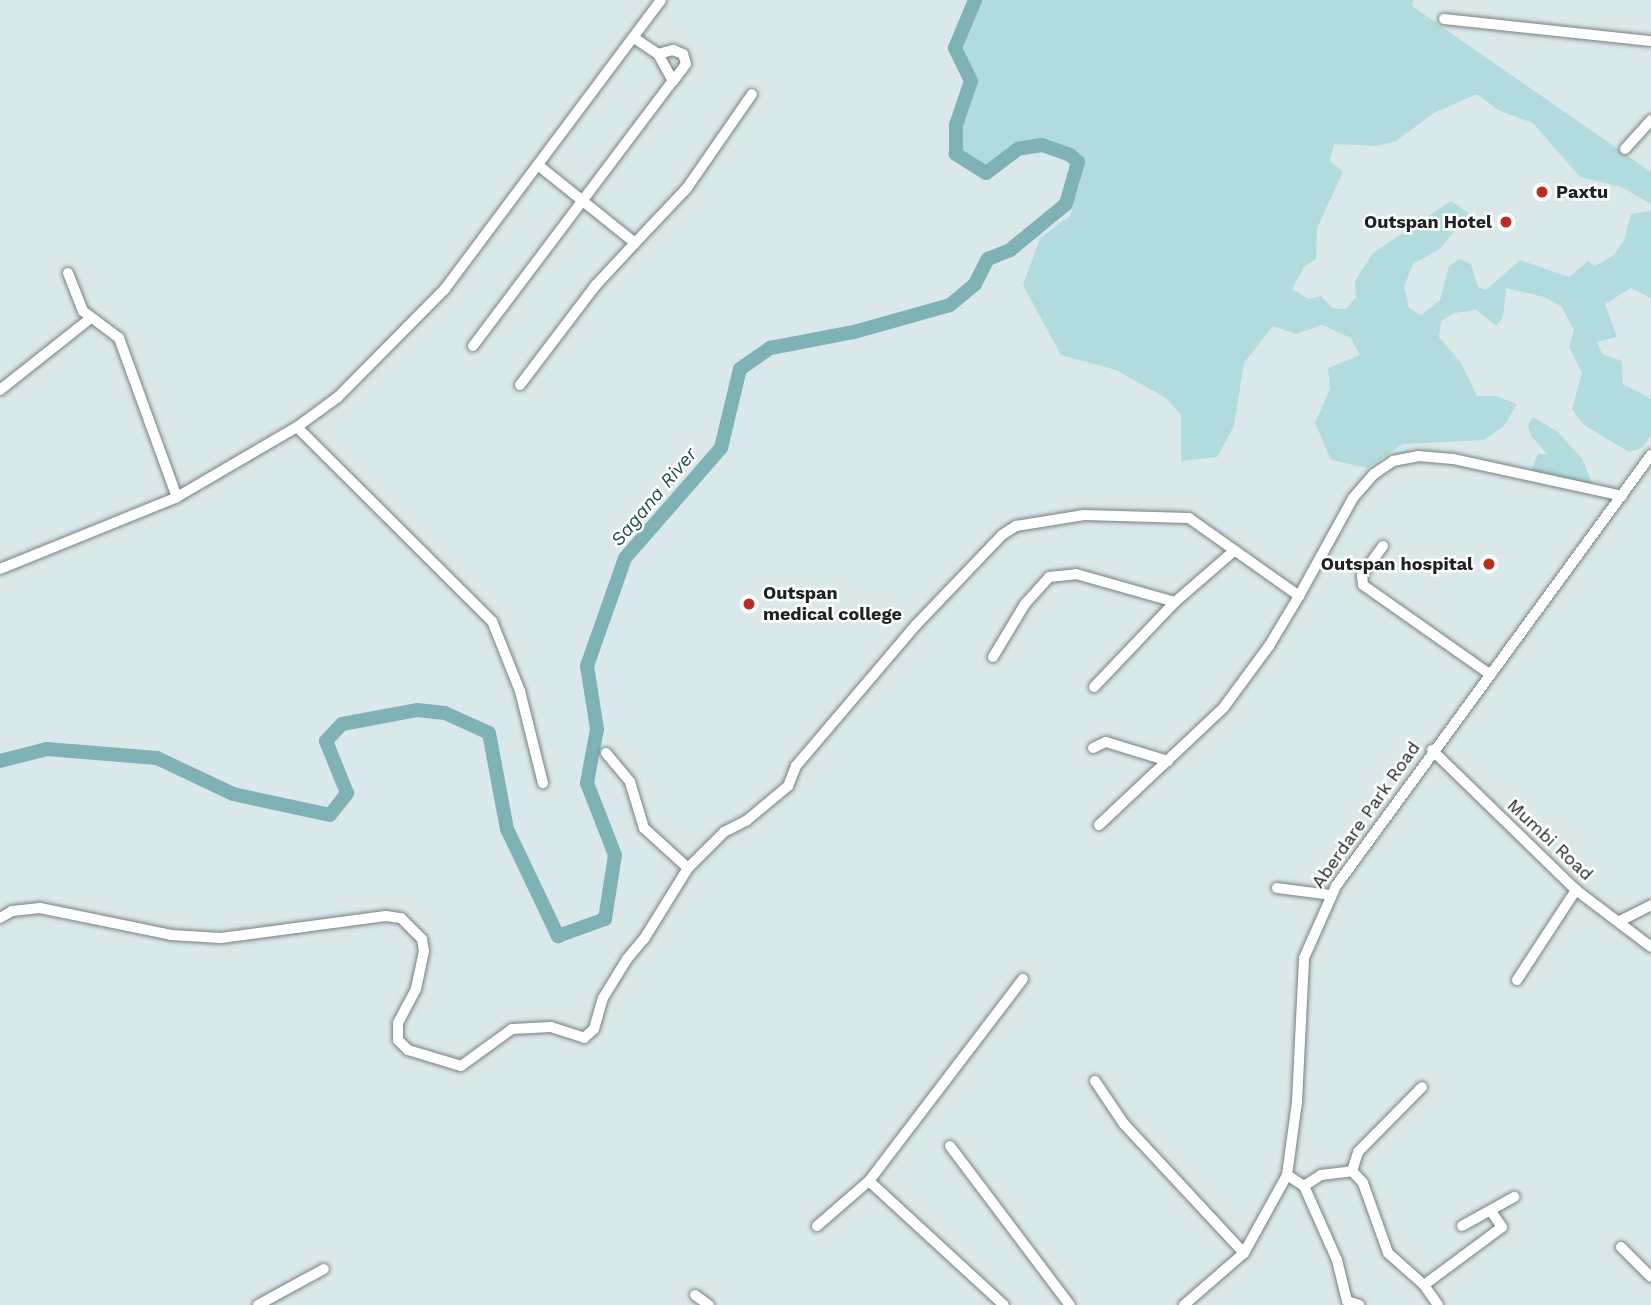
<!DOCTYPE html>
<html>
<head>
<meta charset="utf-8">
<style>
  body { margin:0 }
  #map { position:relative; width:1651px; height:1305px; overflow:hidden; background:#dbe8e9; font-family:"Work Sans",sans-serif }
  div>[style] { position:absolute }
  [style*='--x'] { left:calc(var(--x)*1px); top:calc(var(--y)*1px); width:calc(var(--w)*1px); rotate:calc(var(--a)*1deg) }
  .green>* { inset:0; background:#b2dbdd }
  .river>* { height:14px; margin:-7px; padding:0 7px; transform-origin:7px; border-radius:7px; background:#7fb2b5 }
  .roads { filter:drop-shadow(0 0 2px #768182) drop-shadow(0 0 2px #768182) }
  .minor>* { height:10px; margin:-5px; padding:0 5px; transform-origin:5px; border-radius:5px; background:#fff }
  .dots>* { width:19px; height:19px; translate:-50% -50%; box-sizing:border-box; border:4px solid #fff; border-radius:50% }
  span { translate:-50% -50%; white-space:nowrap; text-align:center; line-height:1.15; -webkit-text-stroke:5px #fff; paint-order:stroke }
  .poi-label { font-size:18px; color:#1d2222; font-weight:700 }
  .left { translate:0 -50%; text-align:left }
  .right { translate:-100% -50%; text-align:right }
  .street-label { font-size:18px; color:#1d2222 }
  .water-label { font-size:19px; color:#1d4c4e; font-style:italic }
</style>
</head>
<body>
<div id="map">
  <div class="green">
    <i style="clip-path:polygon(975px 0,1413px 0,1412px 6px,1651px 172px,1651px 204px,1621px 187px,1580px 177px,1533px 123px,1498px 110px,1477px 94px,1434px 113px,1396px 141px,1377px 146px,1334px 144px,1330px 161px,1343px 172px,1317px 228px,1316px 259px,1304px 267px,1292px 289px,1309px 299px,1321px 296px,1332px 308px,1346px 309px,1356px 297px,1355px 281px,1373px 253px,1451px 201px,1469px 213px,1440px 249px,1413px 264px,1404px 287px,1409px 308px,1421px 315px,1440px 300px,1449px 266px,1460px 259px,1471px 264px,1478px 287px,1486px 290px,1520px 260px,1569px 277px,1588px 261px,1595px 266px,1614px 255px,1624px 240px,1631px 214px,1651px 211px,1651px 298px,1631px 288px,1605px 304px,1617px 337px,1597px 342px,1602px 354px,1622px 361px,1623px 384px,1651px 399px,1651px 435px,1642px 448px,1629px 452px,1584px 425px,1572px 409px,1582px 373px,1569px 347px,1574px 330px,1561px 306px,1544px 297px,1506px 288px,1503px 317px,1496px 326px,1477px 310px,1454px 313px,1441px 321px,1439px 337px,1461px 363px,1477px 396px,1496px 396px,1517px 404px,1504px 426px,1484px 440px,1403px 444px,1367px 468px,1331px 460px,1315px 423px,1330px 389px,1328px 368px,1360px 355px,1351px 338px,1322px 325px,1296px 334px,1273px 326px,1244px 363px,1234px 426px,1217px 457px,1181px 461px,1181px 415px,1166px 398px,1116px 370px,1061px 355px,1023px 285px,1040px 238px,1070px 216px,1080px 182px,1078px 162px,1042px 145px,1018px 149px,986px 173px,956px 154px,956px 125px,971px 81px,955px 48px)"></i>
    <i style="clip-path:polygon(1533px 417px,1558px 432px,1583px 460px,1592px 484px,1531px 470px,1538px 454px,1547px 454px,1531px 436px,1528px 426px)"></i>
  </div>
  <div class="river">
    <i style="--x:0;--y:761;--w:49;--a:-14.3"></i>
    <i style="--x:47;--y:749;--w:110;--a:4.7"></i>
    <i style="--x:157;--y:758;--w:84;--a:25.3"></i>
    <i style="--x:233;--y:794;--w:99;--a:12.2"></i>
    <i style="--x:330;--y:815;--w:28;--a:-52"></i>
    <i style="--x:347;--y:793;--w:56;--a:-112"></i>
    <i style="--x:326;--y:741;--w:23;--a:-47"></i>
    <i style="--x:342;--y:724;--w:76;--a:-10.6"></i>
    <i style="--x:417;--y:710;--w:28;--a:6"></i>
    <i style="--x:445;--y:713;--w:48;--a:24.4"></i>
    <i style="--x:489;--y:733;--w:98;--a:79.4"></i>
    <i style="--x:507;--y:829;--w:119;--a:64.5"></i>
    <i style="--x:558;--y:936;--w:50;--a:-19.9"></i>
    <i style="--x:605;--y:919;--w:65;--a:-81.1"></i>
    <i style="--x:615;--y:855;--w:77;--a:-111.3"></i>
    <i style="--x:587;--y:783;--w:55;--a:-79.5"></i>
    <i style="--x:597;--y:729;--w:64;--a:-99"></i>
    <i style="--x:587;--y:666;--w:114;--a:-70.6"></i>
    <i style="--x:625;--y:558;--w:146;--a:-48.9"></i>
    <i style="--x:721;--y:448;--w:81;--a:-76.5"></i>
    <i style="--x:740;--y:369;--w:37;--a:-35"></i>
    <i style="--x:770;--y:348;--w:86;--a:-10.8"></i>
    <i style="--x:854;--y:332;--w:100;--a:-15.7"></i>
    <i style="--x:950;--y:305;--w:33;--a:-40"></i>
    <i style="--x:975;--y:284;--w:28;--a:-63"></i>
    <i style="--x:988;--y:259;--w:24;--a:-22"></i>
    <i style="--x:1010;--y:250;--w:72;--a:-39.4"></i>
    <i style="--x:1066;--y:204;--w:44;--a:-74.1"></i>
    <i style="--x:1078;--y:162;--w:11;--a:-139"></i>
    <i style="--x:1070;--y:155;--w:30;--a:-160"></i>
    <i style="--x:1042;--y:145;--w:24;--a:171"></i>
    <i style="--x:1018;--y:149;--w:40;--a:143"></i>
    <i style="--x:986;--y:173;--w:36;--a:-148"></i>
    <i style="--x:956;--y:154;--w:29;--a:-90"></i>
    <i style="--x:956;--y:125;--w:46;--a:-71.2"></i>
    <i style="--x:971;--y:81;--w:37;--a:-116"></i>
    <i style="--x:955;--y:48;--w:52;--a:-67.4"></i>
  </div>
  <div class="roads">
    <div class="minor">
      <i style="--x:1444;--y:19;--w:208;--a:6.1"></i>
      <i style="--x:658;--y:54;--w:16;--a:-15"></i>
      <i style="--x:673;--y:50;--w:11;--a:22"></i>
      <i style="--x:683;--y:54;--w:10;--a:73"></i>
      <i style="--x:686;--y:64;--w:21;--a:127"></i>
      <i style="--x:1625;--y:149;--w:39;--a:-48"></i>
      <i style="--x:538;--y:165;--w:124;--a:38.8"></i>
      <i style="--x:635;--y:243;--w:76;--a:-46.6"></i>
      <i style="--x:687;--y:188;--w:114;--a:-55.3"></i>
      <i style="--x:68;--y:273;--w:41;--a:68.5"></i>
      <i style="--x:83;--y:311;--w:45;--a:36.9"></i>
      <i style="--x:119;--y:338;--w:169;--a:70"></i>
      <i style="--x:473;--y:346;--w:332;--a:-53"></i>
      <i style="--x:673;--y:81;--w:31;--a:-119"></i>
      <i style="--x:658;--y:54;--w:29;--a:-146"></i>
      <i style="--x:520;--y:385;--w:126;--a:-52.8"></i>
      <i style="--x:596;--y:285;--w:57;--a:-47.1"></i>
      <i style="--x:0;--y:390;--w:116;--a:-38.4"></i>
      <i style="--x:297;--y:427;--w:275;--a:44.9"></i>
      <i style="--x:492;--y:621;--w:75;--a:68.2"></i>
      <i style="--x:520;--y:691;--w:95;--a:76"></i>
      <i style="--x:1383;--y:546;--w:36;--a:126"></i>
      <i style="--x:1362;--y:575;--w:10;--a:84"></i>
      <i style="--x:1363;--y:585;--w:153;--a:35.1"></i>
      <i style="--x:0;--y:569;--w:191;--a:-22.1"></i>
      <i style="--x:177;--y:497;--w:139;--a:-30.3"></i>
      <i style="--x:297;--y:427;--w:51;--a:-36.2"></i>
      <i style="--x:338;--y:397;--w:151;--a:-45.3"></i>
      <i style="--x:444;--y:290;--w:362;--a:-53.2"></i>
      <i style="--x:993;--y:657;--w:62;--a:-58.9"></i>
      <i style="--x:1025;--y:604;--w:36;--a:-48"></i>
      <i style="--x:1049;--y:577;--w:27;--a:-6"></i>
      <i style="--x:1076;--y:574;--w:103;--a:15.8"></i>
      <i style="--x:1094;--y:687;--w:117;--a:-46.4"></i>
      <i style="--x:1175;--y:602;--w:79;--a:-40.9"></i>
      <i style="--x:1093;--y:748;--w:14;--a:-25"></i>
      <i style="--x:1106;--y:742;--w:65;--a:17"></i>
      <i style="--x:1432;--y:750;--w:201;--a:44.2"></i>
      <i style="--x:1576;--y:890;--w:94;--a:37.2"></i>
      <i style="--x:606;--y:753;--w:38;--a:50"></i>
      <i style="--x:630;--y:782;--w:48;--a:73.1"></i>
      <i style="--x:644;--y:828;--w:59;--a:42.3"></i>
      <i style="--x:1099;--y:825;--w:172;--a:-43.3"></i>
      <i style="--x:1224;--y:707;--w:76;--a:-53.6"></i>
      <i style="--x:1269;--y:646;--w:58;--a:-59"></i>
      <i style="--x:1277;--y:888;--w:54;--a:7.4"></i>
      <i style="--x:0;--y:918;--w:14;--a:-30"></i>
      <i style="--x:12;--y:911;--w:28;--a:-6"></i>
      <i style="--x:40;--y:908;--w:134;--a:11.6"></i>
      <i style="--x:171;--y:935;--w:50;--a:3.4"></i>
      <i style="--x:221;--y:938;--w:166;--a:-7.6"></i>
      <i style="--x:386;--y:916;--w:15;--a:8"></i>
      <i style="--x:401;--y:918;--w:30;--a:45"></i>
      <i style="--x:422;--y:939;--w:12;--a:81"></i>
      <i style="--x:424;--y:951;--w:39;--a:102"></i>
      <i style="--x:416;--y:989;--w:38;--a:118"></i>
      <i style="--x:398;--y:1023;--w:17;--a:90"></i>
      <i style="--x:398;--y:1040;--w:14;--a:45"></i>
      <i style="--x:408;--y:1050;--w:55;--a:16.8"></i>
      <i style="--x:461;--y:1066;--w:63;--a:-36"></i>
      <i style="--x:512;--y:1029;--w:39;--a:-3"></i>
      <i style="--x:551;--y:1027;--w:35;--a:18"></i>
      <i style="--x:584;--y:1038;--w:13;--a:-42"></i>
      <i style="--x:594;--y:1029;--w:32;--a:-74"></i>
      <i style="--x:603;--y:998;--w:46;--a:-58.4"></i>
      <i style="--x:627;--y:959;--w:26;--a:-50"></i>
      <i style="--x:644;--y:939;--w:84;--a:-58.2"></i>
      <i style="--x:688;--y:868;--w:51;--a:-45"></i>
      <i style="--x:724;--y:832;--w:25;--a:-27"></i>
      <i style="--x:746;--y:821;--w:55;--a:-39.8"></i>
      <i style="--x:788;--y:786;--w:22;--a:-68"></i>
      <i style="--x:796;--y:766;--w:185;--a:-49.6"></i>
      <i style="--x:916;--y:625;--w:124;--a:-46.3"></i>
      <i style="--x:1002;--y:535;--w:17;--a:-33"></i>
      <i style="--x:1016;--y:526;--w:69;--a:-9.2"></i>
      <i style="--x:1084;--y:515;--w:105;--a:1.6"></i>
      <i style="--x:1189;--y:518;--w:135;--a:35.3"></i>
      <i style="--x:1299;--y:596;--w:112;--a:-61.1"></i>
      <i style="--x:1353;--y:498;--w:32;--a:-49"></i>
      <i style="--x:1374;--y:474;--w:23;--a:-34"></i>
      <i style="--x:1393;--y:461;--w:25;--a:-11"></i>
      <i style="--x:1418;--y:456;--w:35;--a:5"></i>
      <i style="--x:1453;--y:459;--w:173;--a:12.3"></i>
      <i style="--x:1620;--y:921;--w:35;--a:-27"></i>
      <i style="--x:1517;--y:980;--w:108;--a:-56.8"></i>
      <i style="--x:1095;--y:1081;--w:52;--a:56"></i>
      <i style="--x:1124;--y:1124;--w:176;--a:47.1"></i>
      <i style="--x:950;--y:1146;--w:199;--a:53"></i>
      <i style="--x:1352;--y:1171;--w:20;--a:-72"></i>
      <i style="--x:1358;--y:1152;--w:91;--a:-45.4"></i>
      <i style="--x:1287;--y:1175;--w:20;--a:33"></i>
      <i style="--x:1304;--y:1186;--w:81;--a:66"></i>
      <i style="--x:1337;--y:1260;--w:42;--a:76.3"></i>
      <i style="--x:1347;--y:1301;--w:13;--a:18"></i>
      <i style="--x:869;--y:1181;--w:183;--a:42.6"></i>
      <i style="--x:1304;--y:1186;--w:20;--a:-33"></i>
      <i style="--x:1321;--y:1175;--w:31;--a:-7"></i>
      <i style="--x:1352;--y:1171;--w:16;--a:47"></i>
      <i style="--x:1363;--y:1183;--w:74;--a:70.3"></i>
      <i style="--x:1388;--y:1253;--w:48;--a:41.6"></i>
      <i style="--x:1424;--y:1285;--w:24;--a:55"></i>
      <i style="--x:817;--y:1226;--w:69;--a:-40.9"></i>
      <i style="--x:869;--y:1181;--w:254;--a:-52.7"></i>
      <i style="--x:1462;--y:1226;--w:60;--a:-29.1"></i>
      <i style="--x:1621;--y:1247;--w:42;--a:45"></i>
      <i style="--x:1424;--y:1285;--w:97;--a:-36.6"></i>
      <i style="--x:1502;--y:1227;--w:19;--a:-125"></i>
      <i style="--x:695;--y:1295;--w:17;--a:36"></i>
      <i style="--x:258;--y:1305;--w:75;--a:-28.6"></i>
      <i style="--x:1184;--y:1305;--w:79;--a:-40.9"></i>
      <i style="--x:1244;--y:1253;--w:89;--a:-61.1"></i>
      <i style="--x:1287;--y:1175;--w:74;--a:-82.2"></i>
      <i style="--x:1297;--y:1102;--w:144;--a:-87.2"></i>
      <i style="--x:1304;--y:958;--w:79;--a:-66"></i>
      <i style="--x:1336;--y:886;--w:534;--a:-53.84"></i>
    </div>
  </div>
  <div class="dots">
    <i style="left:1542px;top:192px;background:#bb2d22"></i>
    <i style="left:1506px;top:222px;background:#bb2d22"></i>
    <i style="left:1489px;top:564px;background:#bb2d22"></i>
    <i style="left:749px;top:604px;background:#bb2d22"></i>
  </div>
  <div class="poi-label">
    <span class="left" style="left:1556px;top:192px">Paxtu</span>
    <span class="right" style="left:1492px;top:222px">Outspan Hotel</span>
    <span class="right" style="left:1473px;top:564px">Outspan hospital</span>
    <span class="left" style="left:763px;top:604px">Outspan<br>medical college</span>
  </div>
  <div class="street-label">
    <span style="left:1366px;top:815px;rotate:-55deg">Aberdare Park Road</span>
    <span style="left:1550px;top:840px;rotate:43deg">Mumbi Road</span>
  </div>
  <div class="water-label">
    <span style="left:654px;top:497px;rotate:-50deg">Sagana River</span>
  </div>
</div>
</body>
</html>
